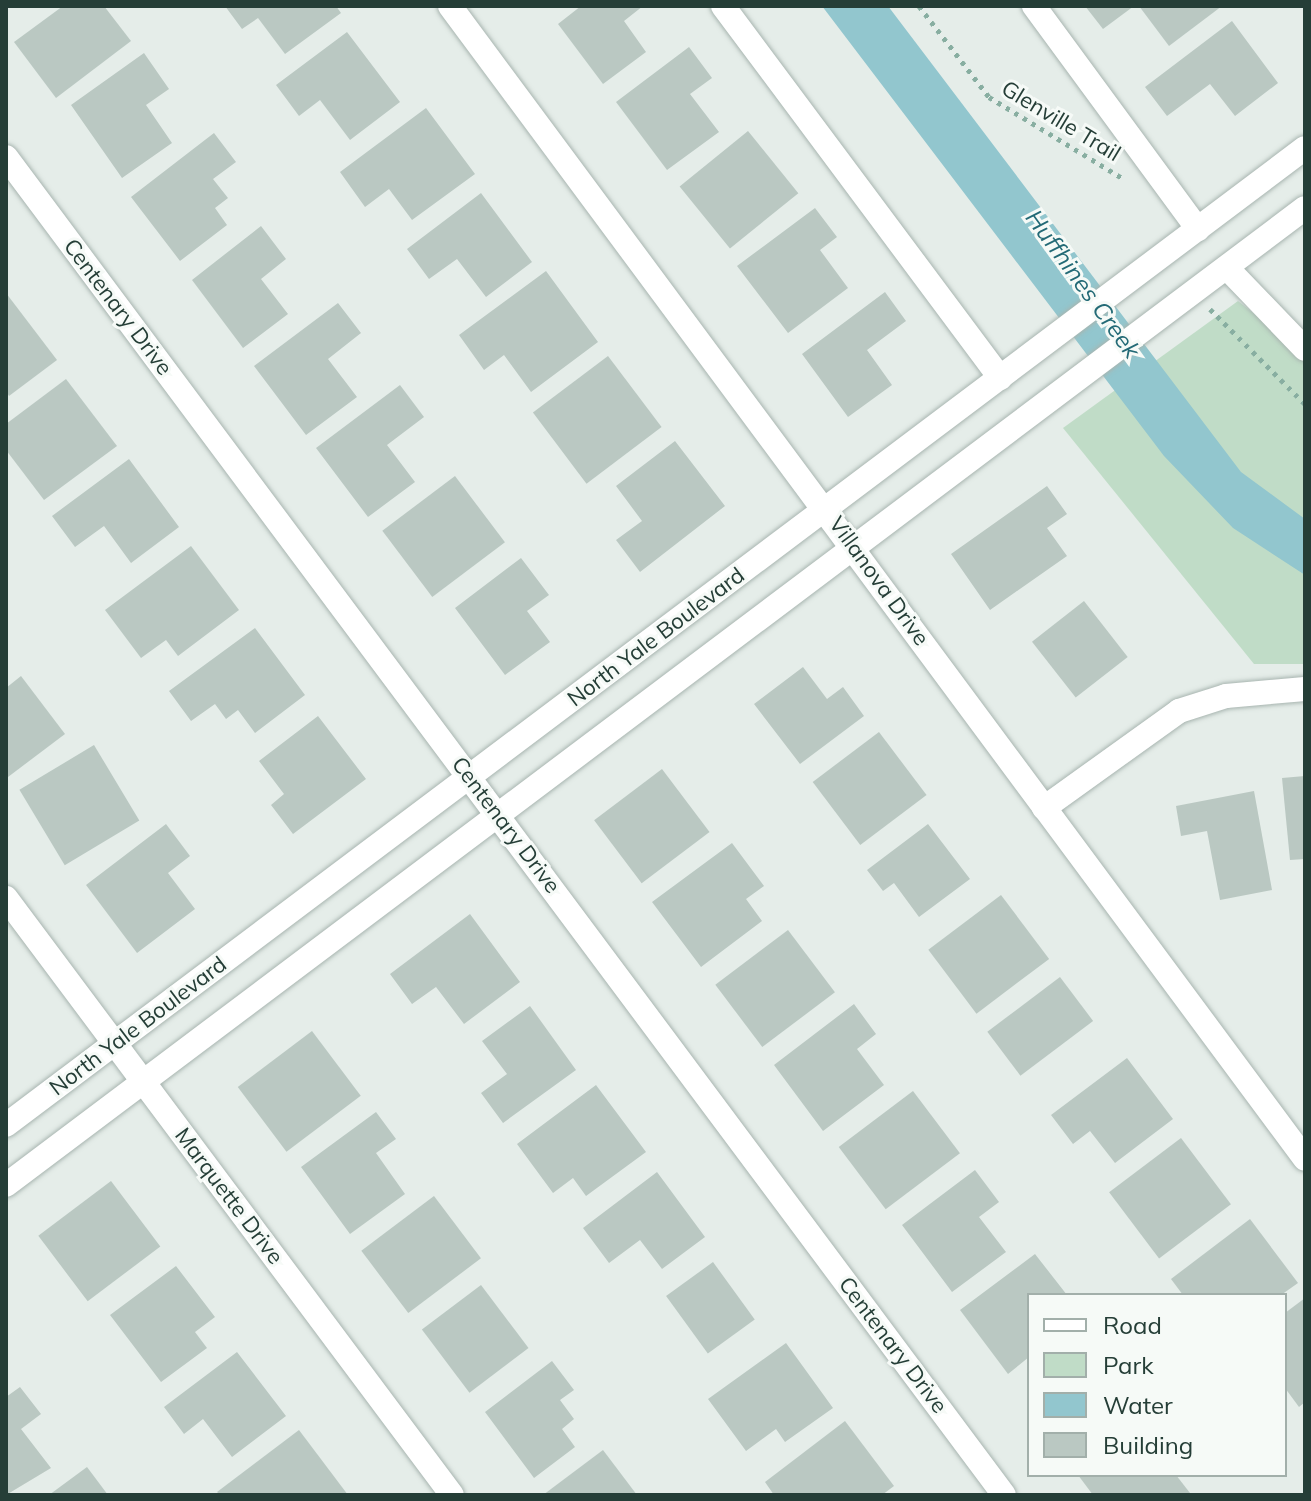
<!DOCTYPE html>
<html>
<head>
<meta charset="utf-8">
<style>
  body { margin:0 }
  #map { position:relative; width:1311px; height:1501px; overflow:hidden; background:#e5ede9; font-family:Mulish,sans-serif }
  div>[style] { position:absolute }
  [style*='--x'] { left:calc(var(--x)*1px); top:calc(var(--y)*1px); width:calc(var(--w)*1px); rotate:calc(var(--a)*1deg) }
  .green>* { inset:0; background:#c0dcc7 }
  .water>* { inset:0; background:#92c6ce }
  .building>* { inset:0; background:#bac8c2; transform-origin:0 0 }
  .path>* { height:5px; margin-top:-2.5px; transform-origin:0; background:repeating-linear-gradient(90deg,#88aea1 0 4px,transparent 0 10px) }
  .roads { filter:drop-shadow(0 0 2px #a8b5b0) drop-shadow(0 0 2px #a8b5b0) }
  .minor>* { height:24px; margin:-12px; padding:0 12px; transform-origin:12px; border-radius:12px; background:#fff }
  span { translate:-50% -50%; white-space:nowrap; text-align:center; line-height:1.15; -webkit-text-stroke:6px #f6faf7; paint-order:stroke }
  .street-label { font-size:22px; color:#253e37 }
  .water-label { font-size:24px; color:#236a76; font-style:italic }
  .frame { position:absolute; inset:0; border:8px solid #253e37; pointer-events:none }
  .legend { position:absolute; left:1027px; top:1293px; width:260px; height:184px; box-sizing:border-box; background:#f6faf7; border:2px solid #a2afaa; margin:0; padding:10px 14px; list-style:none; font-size:24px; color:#253e37 }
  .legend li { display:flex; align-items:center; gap:16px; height:40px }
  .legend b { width:40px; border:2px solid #a2afaa }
</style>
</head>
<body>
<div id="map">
  <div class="green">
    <i style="clip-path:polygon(1238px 301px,1305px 354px,1305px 664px,1254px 664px,1063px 428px)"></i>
  </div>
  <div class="water">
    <i style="clip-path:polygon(822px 6px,888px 6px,1241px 472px,1305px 519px,1305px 575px,1233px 528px,1164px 456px)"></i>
  </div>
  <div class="building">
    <i style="clip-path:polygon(63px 6px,104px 6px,131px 41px,56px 98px,14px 42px)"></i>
    <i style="clip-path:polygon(225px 6px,336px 6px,341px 13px,285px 54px,258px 18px,242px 29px)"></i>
    <i style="clip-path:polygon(581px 6px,643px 6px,624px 21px,646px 52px,603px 84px,558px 24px)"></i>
    <i style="clip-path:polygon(1085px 6px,1134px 6px,1103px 29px)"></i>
    <i style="clip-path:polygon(1139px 6px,1222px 6px,1169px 46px)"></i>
    <i style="clip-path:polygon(1232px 21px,1278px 83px,1235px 116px,1210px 84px,1167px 116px,1145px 87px)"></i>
    <i style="clip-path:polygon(347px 32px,400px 102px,350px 140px,320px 100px,299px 116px,276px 85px)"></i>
    <i style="clip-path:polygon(689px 47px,712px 78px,690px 94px,719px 132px,667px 170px,616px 102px)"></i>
    <i style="clip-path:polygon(144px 53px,169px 89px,146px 105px,172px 143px,122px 178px,71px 105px)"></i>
    <i style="clip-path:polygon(426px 108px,475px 174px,412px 220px,389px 189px,365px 207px,340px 172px)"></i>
    <i style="left:748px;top:131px;width:80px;height:88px;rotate:51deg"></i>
    <i style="clip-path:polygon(214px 133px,236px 162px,213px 179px,228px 198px,215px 208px,227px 225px,180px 261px,131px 197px)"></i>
    <i style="clip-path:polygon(481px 193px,532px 262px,486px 297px,457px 259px,429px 279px,407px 249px)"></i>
    <i style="clip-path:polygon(815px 208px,837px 237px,820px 250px,848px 288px,788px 333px,737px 266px)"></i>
    <i style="clip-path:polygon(261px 226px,286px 259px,261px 279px,288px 314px,243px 348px,192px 280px)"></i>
    <i style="clip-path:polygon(546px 271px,598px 342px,531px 392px,504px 355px,484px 370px,459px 335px)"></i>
    <i style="clip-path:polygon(885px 292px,906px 321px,867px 350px,892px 385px,848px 417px,802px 354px)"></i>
    <i style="clip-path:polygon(6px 293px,57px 360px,9px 396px,6px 391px)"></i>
    <i style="clip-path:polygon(338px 303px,361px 333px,328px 359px,357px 397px,306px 435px,254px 366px)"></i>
    <i style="left:608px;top:356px;width:89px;height:94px;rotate:53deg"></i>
    <i style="clip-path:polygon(66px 379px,117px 446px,44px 500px,6px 450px,6px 424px)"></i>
    <i style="clip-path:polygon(400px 385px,424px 417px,387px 445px,415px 482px,368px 517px,316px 448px)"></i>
    <i style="clip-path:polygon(675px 441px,725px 506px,640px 572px,616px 540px,642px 521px,616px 486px)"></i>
    <i style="clip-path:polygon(129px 459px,179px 527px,131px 563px,104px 526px,75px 547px,52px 516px)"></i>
    <i style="left:455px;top:476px;width:83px;height:91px;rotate:53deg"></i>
    <i style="clip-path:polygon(1047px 486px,1067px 514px,1047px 528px,1067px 556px,990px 610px,951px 554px)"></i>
    <i style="clip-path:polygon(191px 546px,239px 610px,178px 656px,166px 640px,141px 658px,105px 610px)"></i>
    <i style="clip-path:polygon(521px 558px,549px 595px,527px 611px,550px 642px,505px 675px,455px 608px)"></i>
    <i style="left:1084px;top:601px;width:71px;height:66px;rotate:52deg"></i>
    <i style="clip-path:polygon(255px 628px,305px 695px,255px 733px,238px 710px,226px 719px,215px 704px,191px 721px,169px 691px)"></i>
    <i style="clip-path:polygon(803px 667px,827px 699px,843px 687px,864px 716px,800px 764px,754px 704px)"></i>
    <i style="clip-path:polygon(21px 676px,65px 734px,8px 777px,6px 688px)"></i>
    <i style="clip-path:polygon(318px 716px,366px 779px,293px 834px,271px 805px,284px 794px,259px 761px)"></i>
    <i style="left:879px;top:732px;width:79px;height:83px;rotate:53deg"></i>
    <i style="left:94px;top:745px;width:88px;height:87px;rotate:59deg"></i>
    <i style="left:662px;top:769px;width:79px;height:85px;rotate:53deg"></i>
    <i style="clip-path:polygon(1305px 776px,1305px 859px,1290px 860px,1282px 778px)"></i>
    <i style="clip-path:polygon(1254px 791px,1272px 890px,1220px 900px,1207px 831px,1181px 836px,1176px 806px)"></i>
    <i style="clip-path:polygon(166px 824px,190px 856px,168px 873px,195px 909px,137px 953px,86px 885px)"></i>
    <i style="clip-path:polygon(928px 824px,970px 879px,919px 917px,894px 883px,883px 891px,867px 870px)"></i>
    <i style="clip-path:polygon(732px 843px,764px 886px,746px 899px,762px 921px,701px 967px,652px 902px)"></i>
    <i style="left:1001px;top:895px;width:80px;height:91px;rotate:53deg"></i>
    <i style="clip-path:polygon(470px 914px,520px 982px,464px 1024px,436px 987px,412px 1004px,390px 974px)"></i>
    <i style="left:788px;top:930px;width:78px;height:91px;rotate:53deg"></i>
    <i style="left:1060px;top:977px;width:55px;height:91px;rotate:53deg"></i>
    <i style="clip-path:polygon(854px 1004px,876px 1034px,857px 1049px,884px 1085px,823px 1131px,774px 1065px)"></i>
    <i style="clip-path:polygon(530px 1006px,576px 1070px,503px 1123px,481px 1093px,507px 1074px,482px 1041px)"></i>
    <i style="left:312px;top:1031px;width:81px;height:93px;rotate:53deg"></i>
    <i style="clip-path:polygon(1127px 1058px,1173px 1119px,1115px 1163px,1090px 1131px,1073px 1144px,1051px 1115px)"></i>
    <i style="clip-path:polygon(596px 1085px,646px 1152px,586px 1196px,573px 1178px,553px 1193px,517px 1144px)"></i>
    <i style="left:913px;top:1091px;width:78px;height:93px;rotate:53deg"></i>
    <i style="clip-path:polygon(376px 1112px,396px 1139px,376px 1153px,405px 1194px,350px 1234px,301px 1167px)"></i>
    <i style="left:1181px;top:1138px;width:83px;height:90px;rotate:53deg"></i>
    <i style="clip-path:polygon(975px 1170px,999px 1202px,979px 1217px,1006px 1252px,952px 1292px,902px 1225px)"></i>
    <i style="clip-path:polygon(657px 1172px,705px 1237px,662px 1269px,640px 1240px,609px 1263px,583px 1228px)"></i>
    <i style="left:111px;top:1181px;width:82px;height:91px;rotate:53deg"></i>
    <i style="left:434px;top:1196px;width:78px;height:91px;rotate:53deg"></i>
    <i style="clip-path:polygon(1250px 1219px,1298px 1283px,1281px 1295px,1183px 1295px,1171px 1279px)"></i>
    <i style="clip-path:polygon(1035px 1254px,1067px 1295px,1029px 1295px,1029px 1357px,1008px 1374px,960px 1310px)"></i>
    <i style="left:713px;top:1262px;width:71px;height:58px;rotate:54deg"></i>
    <i style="clip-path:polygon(176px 1266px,215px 1317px,195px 1332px,207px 1348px,161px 1382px,110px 1315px)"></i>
    <i style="left:481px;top:1285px;width:79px;height:74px;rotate:53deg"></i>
    <i style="clip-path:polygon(1305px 1298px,1305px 1402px,1299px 1407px,1285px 1388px,1285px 1313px)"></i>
    <i style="clip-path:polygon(786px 1343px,833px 1408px,785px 1442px,776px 1429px,746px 1451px,708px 1399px)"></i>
    <i style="clip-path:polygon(237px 1352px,286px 1416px,232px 1457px,203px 1419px,184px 1434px,164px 1407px)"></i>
    <i style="clip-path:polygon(552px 1361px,574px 1390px,560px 1400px,574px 1419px,562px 1429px,575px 1447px,534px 1478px,485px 1412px)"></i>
    <i style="clip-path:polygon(20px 1387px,41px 1414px,21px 1429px,51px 1468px,6px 1495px,6px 1397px)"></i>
    <i style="clip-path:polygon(845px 1421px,894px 1486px,882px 1495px,774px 1495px,765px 1482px)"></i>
    <i style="clip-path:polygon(299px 1430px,348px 1495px,220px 1495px,217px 1492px)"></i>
    <i style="clip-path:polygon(603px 1450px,637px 1495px,543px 1495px)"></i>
    <i style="clip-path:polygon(87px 1467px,108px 1495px,49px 1495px)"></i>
    <i style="clip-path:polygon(1078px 1475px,1176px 1475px,1190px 1493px,1093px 1495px)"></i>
  </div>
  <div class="path">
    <i style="--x:919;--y:6;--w:115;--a:52.4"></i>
    <i style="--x:989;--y:97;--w:158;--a:31.3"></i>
    <i style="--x:1210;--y:309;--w:134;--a:45"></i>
  </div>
  <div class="roads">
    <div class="minor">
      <i style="--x:450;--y:6;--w:1435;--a:53.44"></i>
      <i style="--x:723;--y:6;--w:464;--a:53.3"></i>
      <i style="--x:1034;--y:6;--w:277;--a:53.7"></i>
      <i style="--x:6;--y:157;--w:1669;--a:53.28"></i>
      <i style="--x:1227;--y:268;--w:112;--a:46.1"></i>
      <i style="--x:1044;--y:808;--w:166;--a:-35.7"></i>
      <i style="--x:1179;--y:711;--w:49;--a:-17.7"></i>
      <i style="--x:1226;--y:696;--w:79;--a:-5.1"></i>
      <i style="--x:6;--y:898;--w:745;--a:53.24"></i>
      <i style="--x:6;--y:1125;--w:1625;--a:-36.95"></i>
      <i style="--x:6;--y:1185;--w:1625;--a:-36.95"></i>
    </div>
  </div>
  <div class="street-label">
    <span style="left:1061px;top:121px;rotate:31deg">Glenville Trail</span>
    <span style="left:118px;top:307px;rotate:53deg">Centenary Drive</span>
    <span style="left:879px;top:581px;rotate:54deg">Villanova Drive</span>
    <span style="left:656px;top:637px;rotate:-37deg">North Yale Boulevard</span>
    <span style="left:506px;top:825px;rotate:53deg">Centenary Drive</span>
    <span style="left:138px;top:1026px;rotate:-37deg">North Yale Boulevard</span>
    <span style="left:229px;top:1196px;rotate:53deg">Marquette Drive</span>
    <span style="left:893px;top:1345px;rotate:53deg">Centenary Drive</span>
  </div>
  <div class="water-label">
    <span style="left:1083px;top:284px;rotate:54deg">Huffhines Creek</span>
  </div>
  <div class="frame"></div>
  <ul class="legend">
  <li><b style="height:10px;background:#fff"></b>Road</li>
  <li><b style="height:22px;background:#c0dcc7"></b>Park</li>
  <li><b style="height:22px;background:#92c6ce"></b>Water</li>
  <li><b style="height:22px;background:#bac8c2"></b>Building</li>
  </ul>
</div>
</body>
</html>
